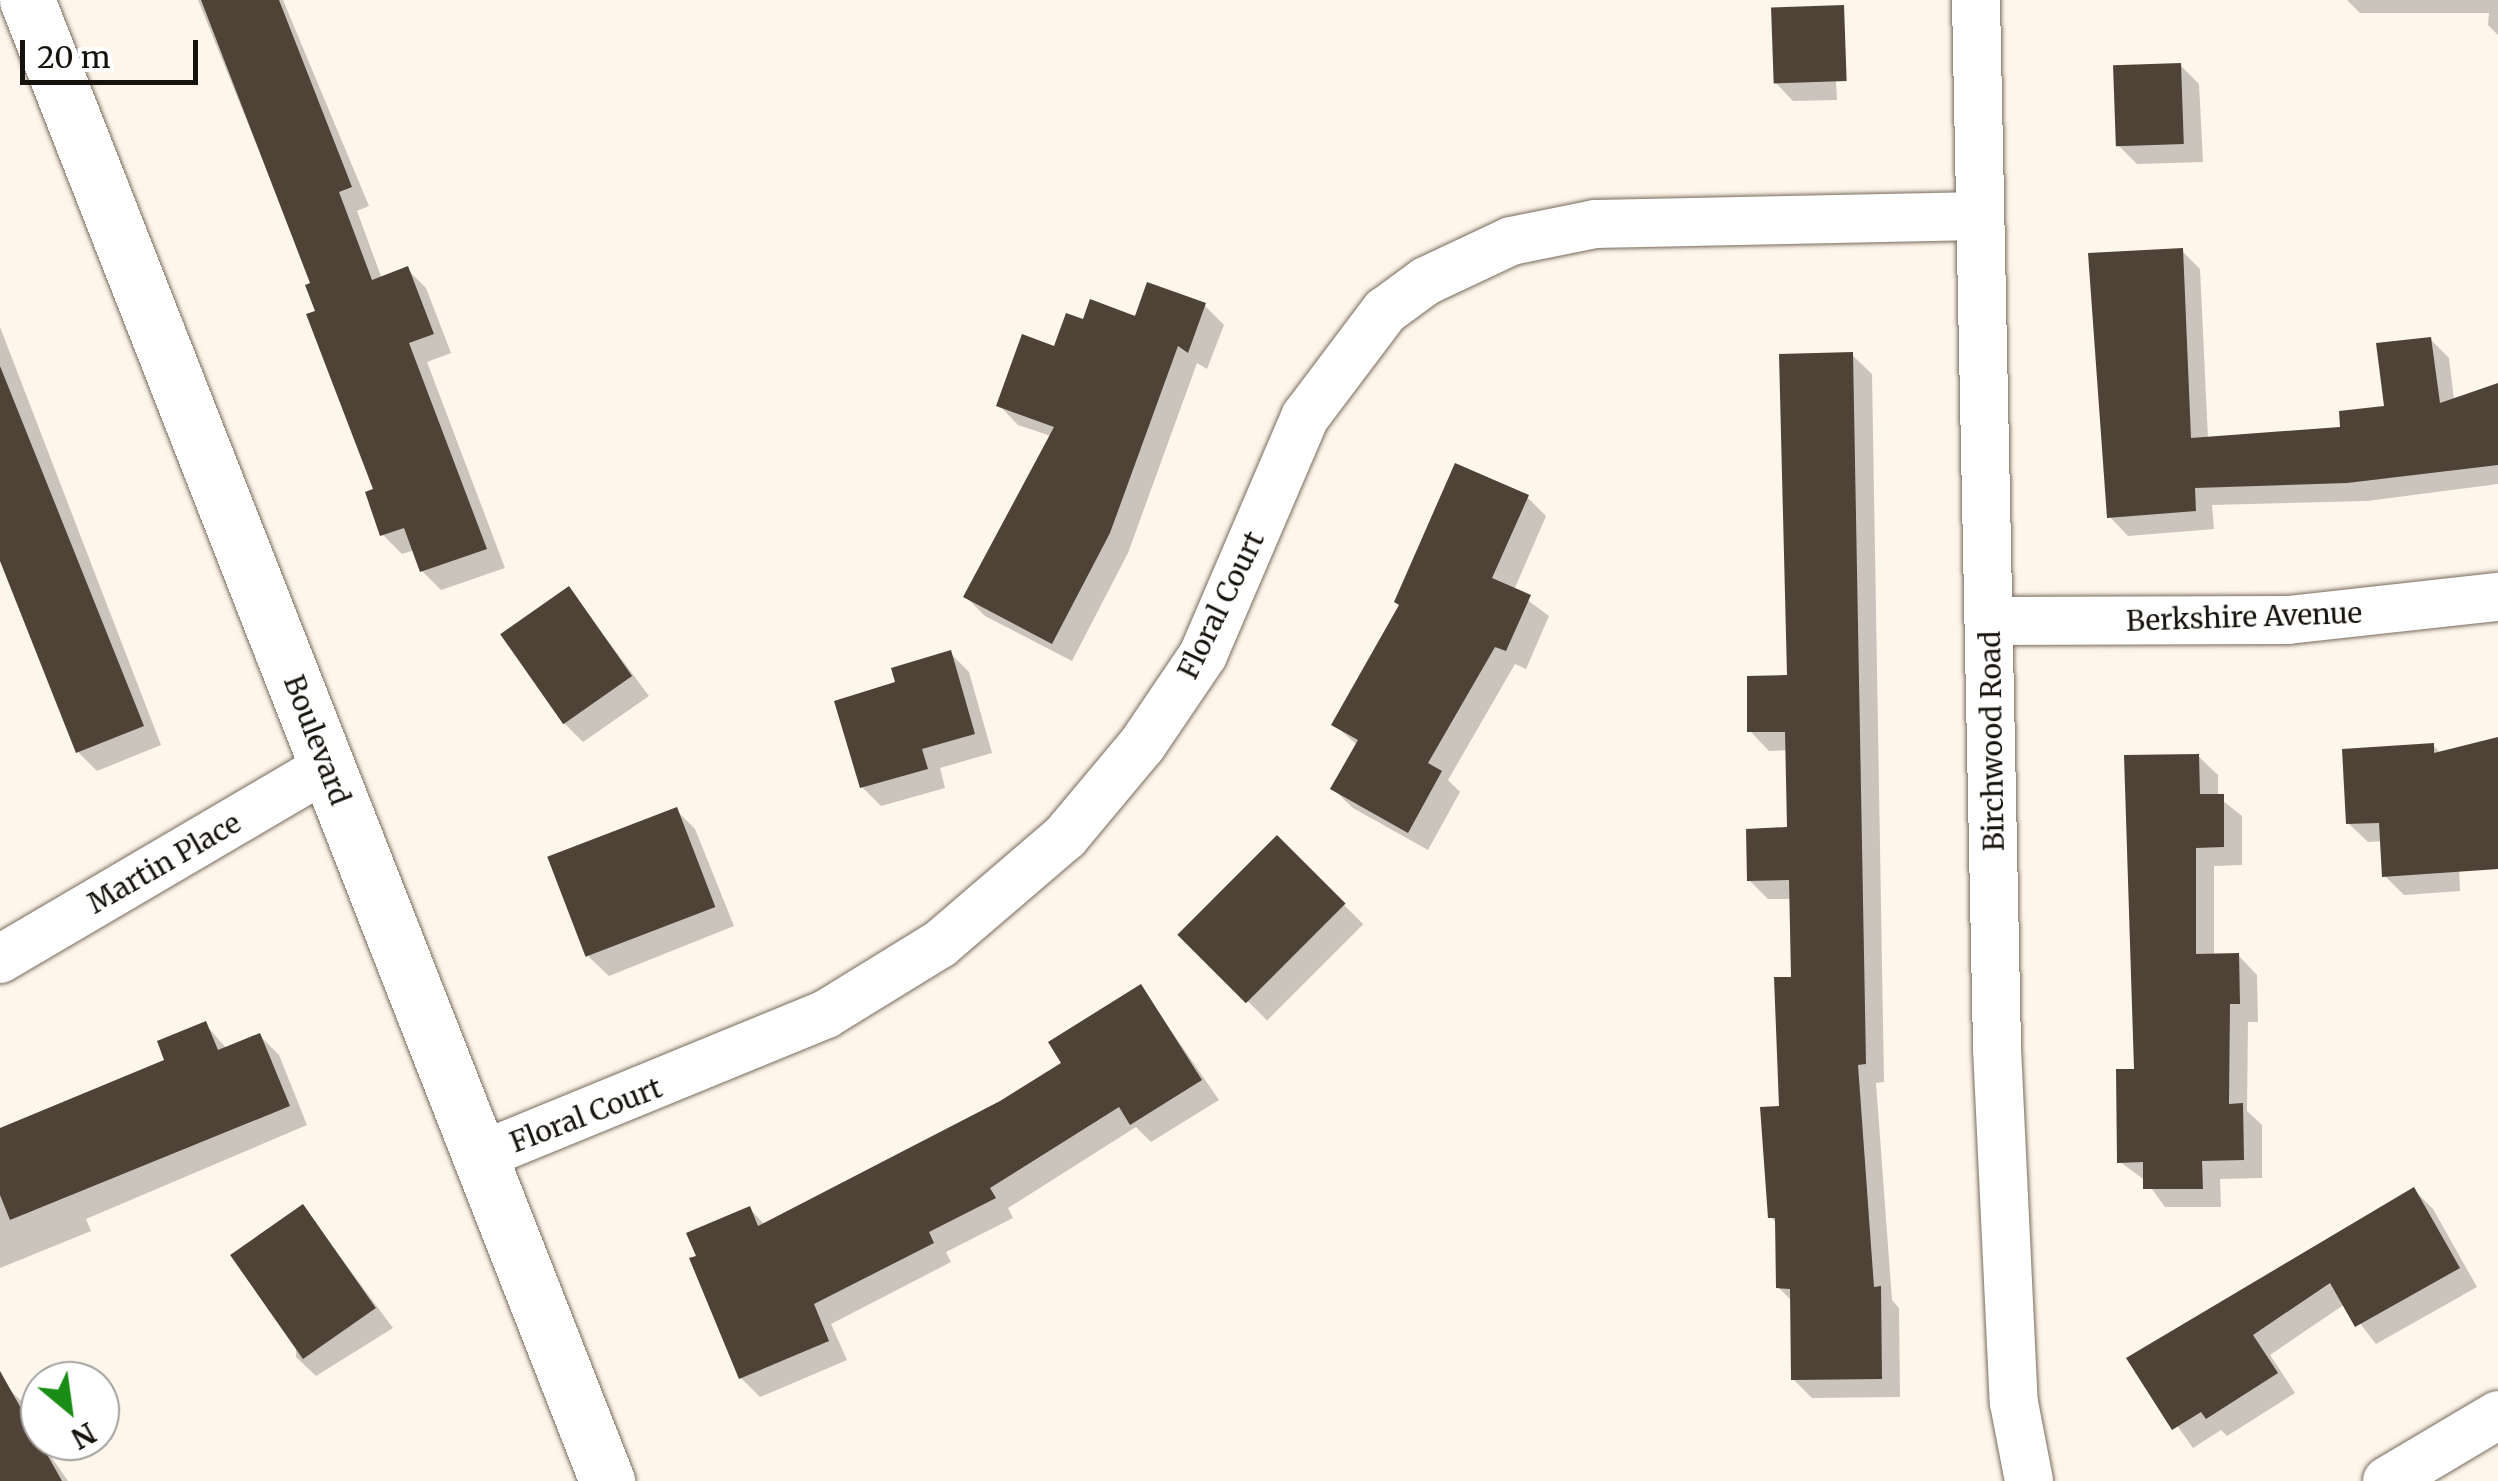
<!DOCTYPE html>
<html>
<head>
<meta charset="utf-8">
<style>
  body { margin:0 }
  #map { position:relative; width:2498px; height:1481px; overflow:hidden; background:#fef5eb; font-family:Merriweather,serif }
  div>[style] { position:absolute }
  [style*='--x'] { left:calc(var(--x)*1px); top:calc(var(--y)*1px); width:calc(var(--w)*1px); rotate:calc(var(--a)*1deg) }
  .shadow>* { inset:0; background:#0003; transform-origin:0 0 }
  .building>* { inset:0; background:#4e4336; transform-origin:0 0 }
  .roads { filter:drop-shadow(0 0 2px #776b5c) drop-shadow(0 0 2px #776b5c) }
  .minor>* { height:48px; margin:-24px; padding:0 24px; transform-origin:24px; border-radius:24px; background:#fff }
  .tertiary>* { height:55px; margin:-27.5px; padding:0 27.5px; transform-origin:27.5px; border-radius:27.5px; background:#fff }
  span { translate:-50% -50%; white-space:nowrap; text-align:center; line-height:1.15; -webkit-text-stroke:10px #fff; paint-order:stroke }
  .street-label { font-size:28px; color:#16120c }
  .north { position:absolute; left:20px; top:1361px; width:100px; height:100px; box-sizing:border-box; background:#fff; border:2px solid #a2a09e; border-radius:50%; rotate:151deg; font-size:28px; font-weight:700; line-height:40px; text-align:center; color:#16120c }
  .north::after { content:''; display:block; margin:auto; width:35px; height:45px; background:#198d15; clip-path:polygon(50% 0,100% 100%,50% 72%,0 100%) }
  .scale { position:absolute; left:20px; top:40px; width:178px; height:45px; box-sizing:border-box; border:5px solid #16120c; border-top:0; padding-left:12px; font-size:30px; line-height:35px; white-space:nowrap; color:#16120c; -webkit-text-stroke:8px #fff; paint-order:stroke }
</style>
</head>
<body>
<div id="map">
  <div class="shadow">
    <i style="clip-path:polygon(198px 0,283px 0,369px 206px,357px 211px,382px 279px,407px 269px,426px 288px,451px 353px,427px 362px,505px 568px,441px 590px,422px 571px,415px 550px,402px 554px,383px 535px,377px 490px,313px 284px)"></i>
    <i style="clip-path:polygon(2347px 0,2498px 0,2498px 35px,2488px 25px,2489px 13px,2360px 13px)"></i>
    <i style="clip-path:polygon(1833px 27px,1837px 100px,1793px 101px,1774px 81px)"></i>
    <i style="clip-path:polygon(2180px 65px,2199px 84px,2203px 162px,2137px 164px,2118px 145px)"></i>
    <i style="clip-path:polygon(2182px 251px,2200px 269px,2208px 439px,2343px 430px,2387px 409px,2431px 340px,2449px 358px,2454px 400px,2498px 386px,2498px 484px,2367px 501px,2212px 505px,2214px 529px,2128px 536px,2110px 517px)"></i>
    <i style="clip-path:polygon(1204px 305px,1224px 325px,1207px 369px,1197px 363px,1128px 553px,1072px 661px,985px 616px,966px 597px,1051px 436px,1018px 425px,999px 405px,1085px 322px)"></i>
    <i style="clip-path:polygon(0 327px,161px 745px,97px 771px,78px 752px,0 559px)"></i>
    <i style="clip-path:polygon(1852px 355px,1872px 374px,1884px 1082px,1876px 1083px,1892px 1300px,1899px 1308px,1900px 1397px,1812px 1398px,1793px 1379px,1792px 1301px,1778px 1287px,1777px 1224px,1771px 1217px,1794px 979px,1792px 899px,1768px 899px,1749px 880px,1789px 830px,1788px 750px,1769px 751px,1750px 731px,1789px 678px)"></i>
    <i style="clip-path:polygon(1527px 497px,1546px 516px,1514px 590px,1549px 616px,1526px 669px,1515px 664px,1448px 780px,1460px 792px,1428px 850px,1353px 808px,1333px 789px,1358px 746px,1334px 724px)"></i>
    <i style="clip-path:polygon(569px 589px,649px 696px,583px 742px,564px 723px)"></i>
    <i style="clip-path:polygon(950px 653px,969px 672px,992px 753px,940px 768px,945px 788px,881px 806px,862px 787px,898px 684px)"></i>
    <i style="clip-path:polygon(2498px 740px,2498px 829px,2458px 839px,2460px 891px,2404px 895px,2385px 876px,2383px 841px,2368px 842px,2348px 823px,2433px 745px,2441px 754px)"></i>
    <i style="clip-path:polygon(2198px 756px,2218px 775px,2218px 797px,2242px 816px,2242px 865px,2214px 866px,2214px 956px,2238px 955px,2257px 975px,2258px 1022px,2248px 1022px,2247px 1111px,2262px 1125px,2262px 1178px,2220px 1179px,2221px 1207px,2165px 1207px,2146px 1181px,2120px 1162px)"></i>
    <i style="clip-path:polygon(676px 810px,695px 829px,734px 926px,609px 976px,589px 957px,551px 859px)"></i>
    <i style="left:1277px;top:838px;width:122px;height:136px;rotate:45deg"></i>
    <i style="clip-path:polygon(1141px 987px,1219px 1100px,1151px 1142px,1136px 1127px,1008px 1208px,1013px 1218px,946px 1252px,951px 1262px,831px 1324px,847px 1360px,760px 1397px,741px 1378px,750px 1209px,765px 1225px,1001px 1103px,1065px 1064px)"></i>
    <i style="clip-path:polygon(205px 1024px,227px 1049px,260px 1036px,279px 1055px,307px 1125px,86px 1219px,91px 1231px,0 1268px,0 1130px,168px 1061px)"></i>
    <i style="clip-path:polygon(2414px 1190px,2433px 1209px,2477px 1287px,2376px 1344px,2345px 1304px,2270px 1355px,2295px 1393px,2227px 1436px,2221px 1430px,2193px 1448px,2130px 1359px)"></i>
    <i style="clip-path:polygon(303px 1207px,393px 1328px,316px 1376px,296px 1357px)"></i>
    <i style="clip-path:polygon(6px 1386px,25px 1405px,40px 1441px,68px 1481px,0 1481px,0 1389px)"></i>
  </div>
  <div class="building">
    <i style="clip-path:polygon(201px 0,279px 0,352px 187px,339px 192px,372px 280px,408px 266px,434px 334px,409px 343px,487px 549px,420px 572px,404px 528px,380px 536px,365px 492px,373px 489px,306px 314px,315px 311px,305px 285px,310px 283px)"></i>
    <i style="left:1844px;top:5px;width:76px;height:73px;rotate:88deg"></i>
    <i style="left:2181px;top:63px;width:81px;height:68px;rotate:88deg"></i>
    <i style="clip-path:polygon(2183px 248px,2191px 438px,2340px 427px,2339px 411px,2384px 406px,2376px 343px,2431px 337px,2440px 403px,2498px 383px,2498px 465px,2347px 483px,2195px 488px,2196px 511px,2107px 518px,2088px 253px)"></i>
    <i style="clip-path:polygon(1147px 282px,1206px 303px,1188px 353px,1178px 346px,1110px 533px,1052px 644px,963px 597px,1054px 427px,996px 406px,1022px 334px,1054px 346px,1066px 313px,1083px 319px,1090px 299px,1135px 316px)"></i>
    <i style="clip-path:polygon(1853px 352px,1866px 1064px,1858px 1065px,1874px 1287px,1881px 1286px,1882px 1379px,1791px 1380px,1790px 1289px,1776px 1288px,1775px 1218px,1768px 1218px,1760px 1107px,1779px 1106px,1774px 977px,1791px 977px,1789px 880px,1747px 881px,1746px 829px,1787px 827px,1785px 732px,1747px 732px,1747px 676px,1787px 675px,1779px 354px)"></i>
    <i style="clip-path:polygon(0 366px,144px 726px,76px 753px,0 561px)"></i>
    <i style="clip-path:polygon(1455px 463px,1529px 495px,1492px 578px,1531px 595px,1506px 651px,1495px 647px,1428px 763px,1442px 771px,1408px 833px,1330px 789px,1358px 740px,1331px 725px,1399px 605px,1394px 602px)"></i>
    <i style="left:569px;top:586px;width:110px;height:84px;rotate:55deg"></i>
    <i style="clip-path:polygon(951px 650px,975px 734px,922px 749px,928px 769px,860px 788px,834px 701px,895px 682px,891px 668px)"></i>
    <i style="clip-path:polygon(2498px 737px,2498px 869px,2382px 877px,2379px 823px,2346px 824px,2342px 749px,2434px 743px,2434px 753px)"></i>
    <i style="clip-path:polygon(2199px 754px,2200px 794px,2224px 794px,2224px 847px,2196px 848px,2196px 954px,2239px 953px,2240px 1004px,2230px 1004px,2229px 1104px,2243px 1103px,2244px 1160px,2202px 1161px,2203px 1189px,2143px 1189px,2143px 1162px,2117px 1163px,2116px 1069px,2134px 1069px,2124px 755px)"></i>
    <i style="left:677px;top:807px;width:107px;height:139px;rotate:69deg"></i>
    <i style="left:1277px;top:835px;width:97px;height:141px;rotate:45deg"></i>
    <i style="clip-path:polygon(1141px 984px,1202px 1080px,1130px 1125px,1119px 1107px,990px 1188px,996px 1198px,929px 1232px,934px 1243px,814px 1304px,829px 1341px,739px 1379px,689px 1258px,696px 1256px,686px 1233px,750px 1206px,758px 1226px,1000px 1101px,1061px 1063px,1048px 1042px)"></i>
    <i style="clip-path:polygon(206px 1021px,218px 1050px,260px 1033px,290px 1106px,10px 1220px,0 1195px,0 1128px,164px 1060px,157px 1041px)"></i>
    <i style="clip-path:polygon(2414px 1187px,2460px 1268px,2355px 1327px,2330px 1283px,2253px 1335px,2278px 1373px,2206px 1419px,2201px 1412px,2172px 1430px,2126px 1358px)"></i>
    <i style="left:303px;top:1204px;width:127px;height:89px;rotate:55deg"></i>
    <i style="clip-path:polygon(0 1371px,62px 1481px,0 1481px)"></i>
  </div>
  <div class="roads">
    <div class="minor">
      <i style="--x:1976;--y:0;--w:1048;--a:88.85"></i>
      <i style="--x:1997;--y:1048;--w:355;--a:87.3"></i>
      <i style="--x:2014;--y:1403;--w:79;--a:79.1"></i>
      <i style="--x:1990;--y:621;--w:298;--a:-0.2"></i>
      <i style="--x:2288;--y:620;--w:211;--a:-6.3"></i>
      <i style="--x:0;--y:959;--w:379;--a:-30.4"></i>
      <i style="--x:480;--y:1156;--w:374;--a:-22.3"></i>
      <i style="--x:826;--y:1014;--w:134;--a:-31.6"></i>
      <i style="--x:940;--y:944;--w:165;--a:-40.6"></i>
      <i style="--x:1065;--y:837;--w:120;--a:-50.1"></i>
      <i style="--x:1142;--y:745;--w:109;--a:-55.9"></i>
      <i style="--x:1203;--y:655;--w:259;--a:-66.8"></i>
      <i style="--x:1305;--y:417;--w:133;--a:-53"></i>
      <i style="--x:1385;--y:311;--w:51;--a:-36.2"></i>
      <i style="--x:1426;--y:281;--w:94;--a:-25.2"></i>
      <i style="--x:1511;--y:241;--w:86;--a:-11.4"></i>
      <i style="--x:1595;--y:224;--w:385;--a:-1.2"></i>
      <i style="--x:2387;--y:1481;--w:129;--a:-30.7"></i>
    </div>
    <div class="tertiary">
      <i style="--x:27;--y:0;--w:1591;--a:68.61"></i>
    </div>
  </div>
  <div class="street-label">
    <span style="left:1221px;top:605px;rotate:-64deg">Floral Court</span>
    <span style="left:2244px;top:617px;rotate:-2deg">Berkshire Avenue</span>
    <span style="left:317px;top:740px;rotate:69deg">Boulevard</span>
    <span style="left:1992px;top:741px;rotate:-91deg">Birchwood Road</span>
    <span style="left:164px;top:863px;rotate:-30deg">Martin Place</span>
    <span style="left:586px;top:1115px;rotate:-21deg">Floral Court</span>
  </div>
  <div class="north">N</div>
  <div class="scale">20 m</div>
</div>
</body>
</html>
